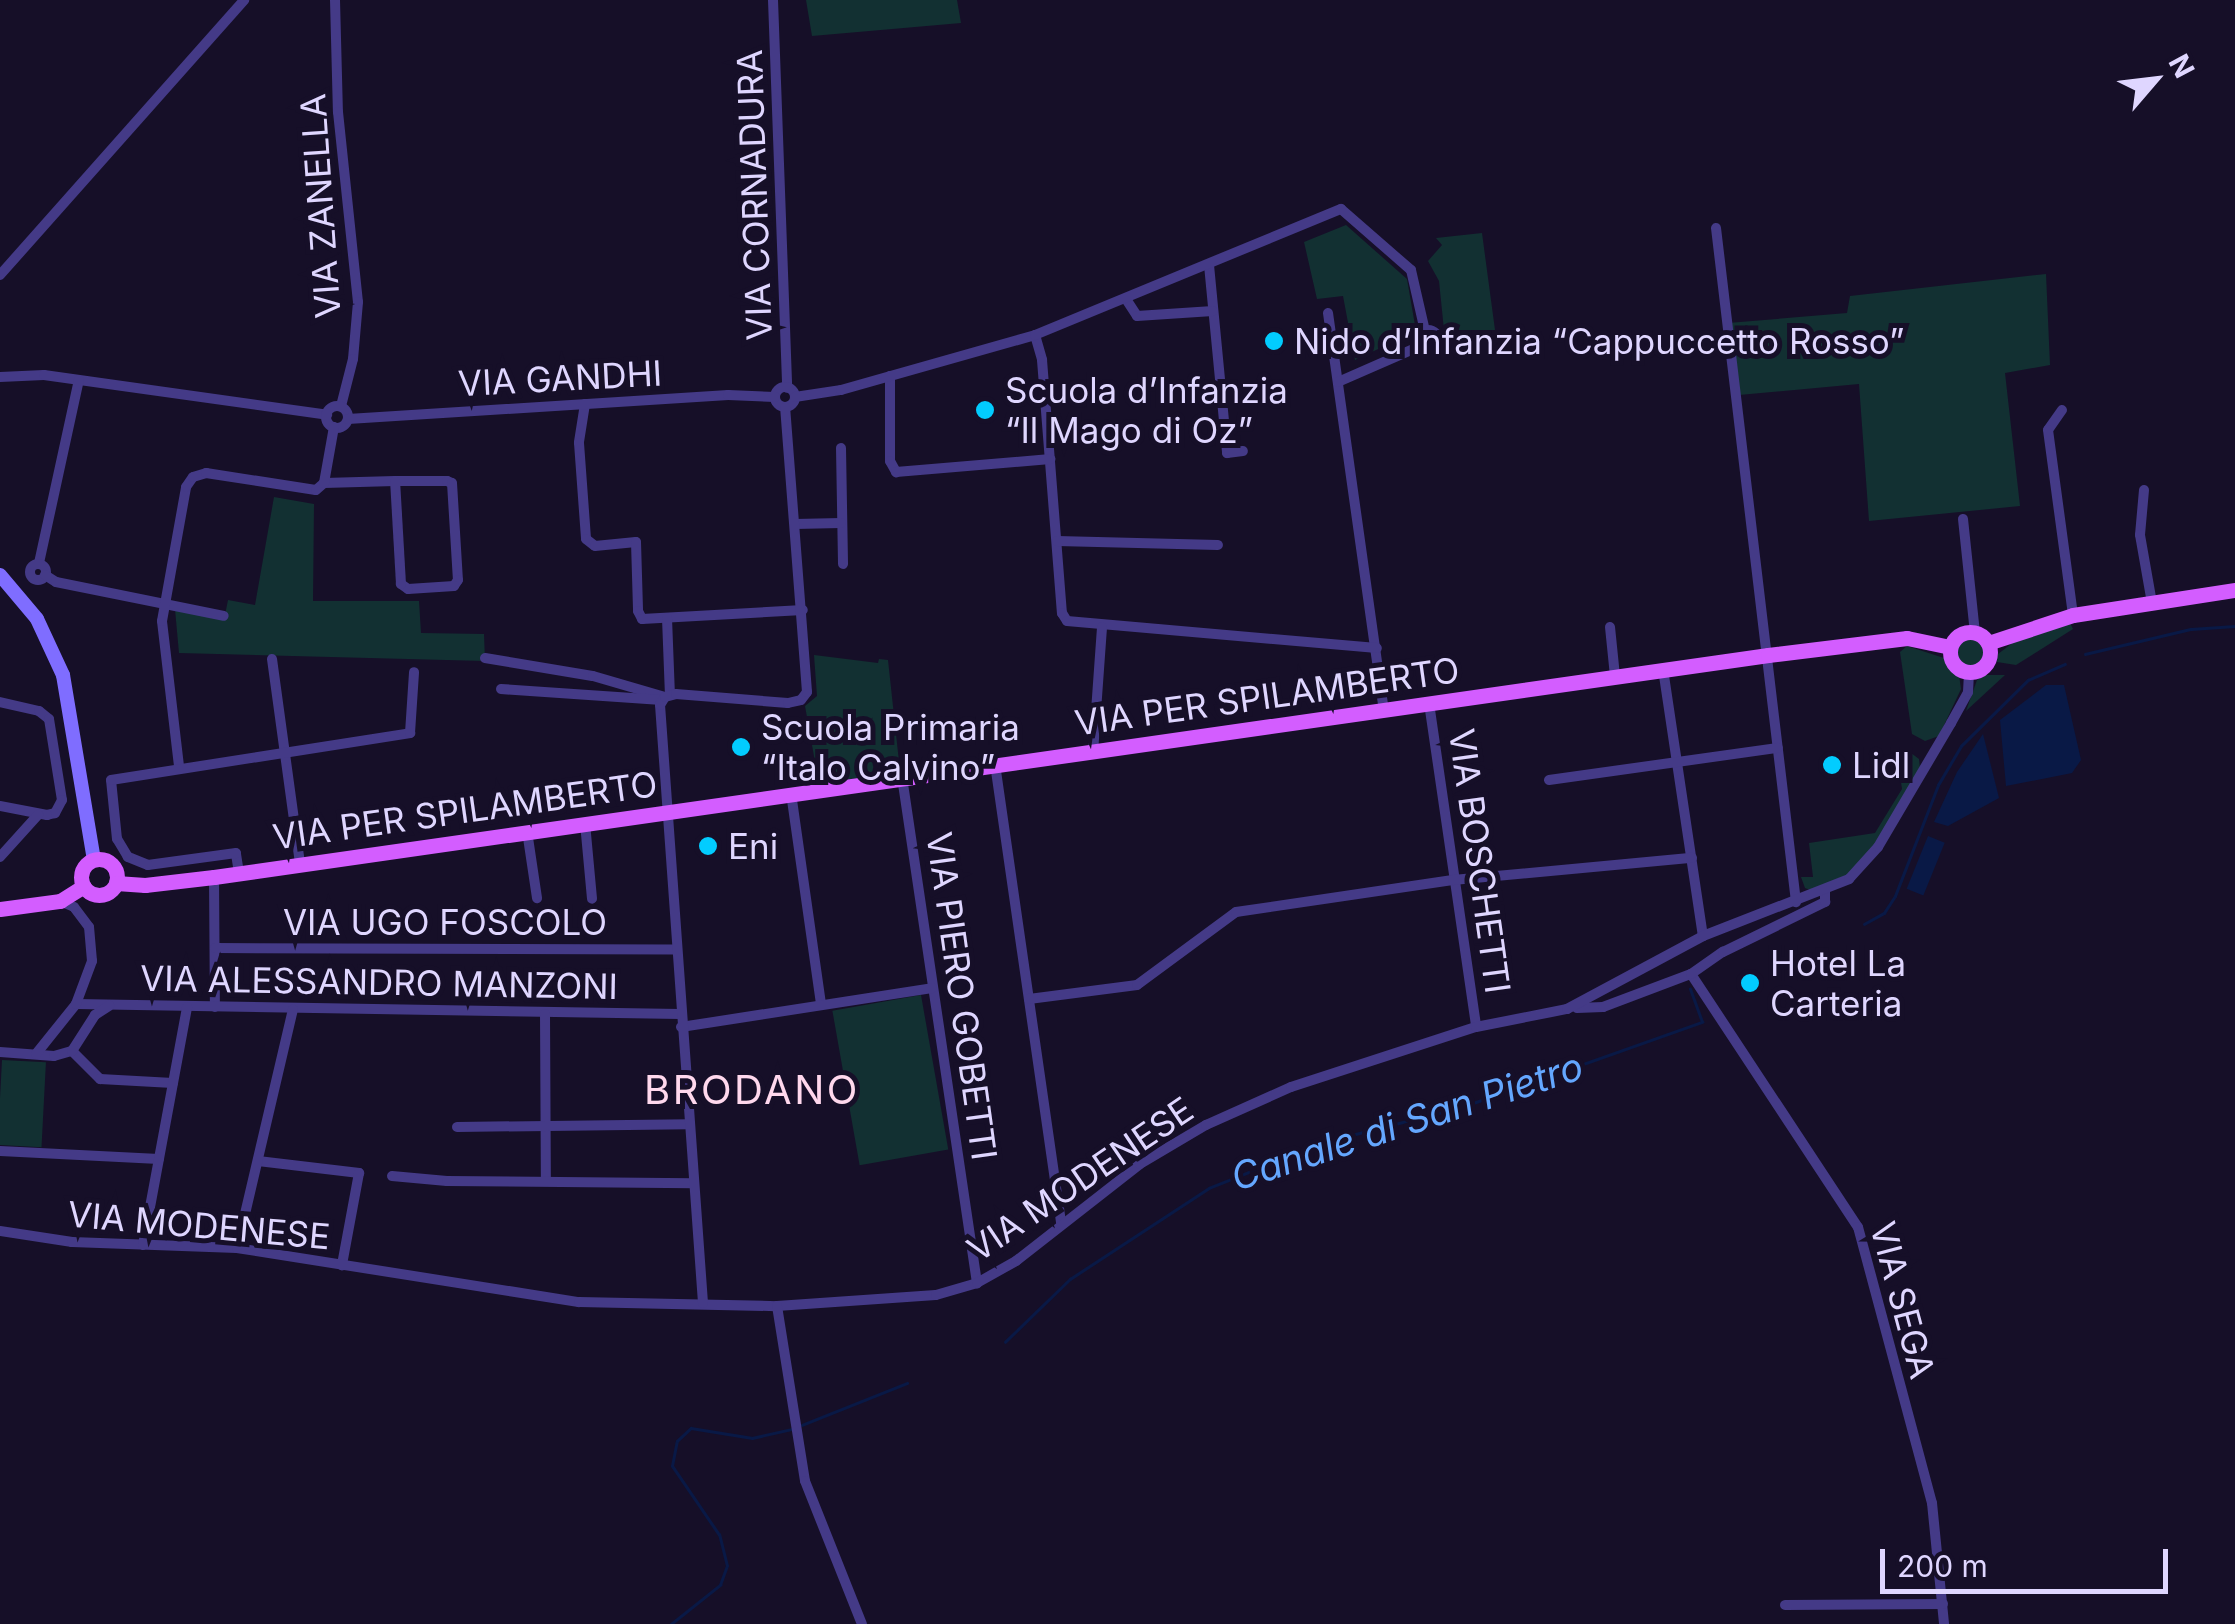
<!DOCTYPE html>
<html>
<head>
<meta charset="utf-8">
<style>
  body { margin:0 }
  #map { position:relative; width:2235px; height:1624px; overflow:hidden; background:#160f28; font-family:Inter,sans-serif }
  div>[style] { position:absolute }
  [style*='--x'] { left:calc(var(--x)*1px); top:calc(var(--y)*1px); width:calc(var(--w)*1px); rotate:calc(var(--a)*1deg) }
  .green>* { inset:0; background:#123032; transform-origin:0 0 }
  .round { border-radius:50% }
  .water>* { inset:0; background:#091946; transform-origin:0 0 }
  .stream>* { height:2.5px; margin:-1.25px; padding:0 1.25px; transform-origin:1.25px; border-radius:1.25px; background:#091946 }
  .street>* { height:10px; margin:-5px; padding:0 5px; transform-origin:5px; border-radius:5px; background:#443a87 }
  .street>.ring { margin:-5px; padding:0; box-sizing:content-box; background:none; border:10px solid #443a87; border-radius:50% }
  .secondary>* { height:14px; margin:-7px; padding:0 7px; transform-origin:7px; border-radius:7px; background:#7f6dff }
  .primary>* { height:15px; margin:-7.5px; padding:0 7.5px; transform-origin:7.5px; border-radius:7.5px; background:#d35dff }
  .primary>.ring { margin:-7.5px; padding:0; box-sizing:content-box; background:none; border:15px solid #d35dff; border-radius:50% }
  .dots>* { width:28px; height:28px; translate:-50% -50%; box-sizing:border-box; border:5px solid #160f28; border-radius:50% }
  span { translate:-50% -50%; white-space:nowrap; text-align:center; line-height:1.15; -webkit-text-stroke:10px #160f28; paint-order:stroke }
  .street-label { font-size:35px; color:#dfd6ff }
  .poi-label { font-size:35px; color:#dfd6ff }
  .left { translate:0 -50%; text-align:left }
  .water-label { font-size:38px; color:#64a7ff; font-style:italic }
  .quarter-label { font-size:40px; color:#ffd8ed; letter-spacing:2.5px }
  .north { position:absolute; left:2105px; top:30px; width:100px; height:100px; -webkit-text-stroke:8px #160f28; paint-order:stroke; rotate:62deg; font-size:28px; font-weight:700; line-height:40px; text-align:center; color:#dfd6ff }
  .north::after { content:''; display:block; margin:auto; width:35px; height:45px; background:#dfd6ff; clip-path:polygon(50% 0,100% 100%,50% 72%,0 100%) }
  .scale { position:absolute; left:1880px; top:1549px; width:288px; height:45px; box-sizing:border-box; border:5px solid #dfd6ff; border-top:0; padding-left:12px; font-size:30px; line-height:35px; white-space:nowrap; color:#dfd6ff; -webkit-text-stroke:8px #160f28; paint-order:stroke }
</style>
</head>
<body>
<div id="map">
  <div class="green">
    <i style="clip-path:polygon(806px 0,957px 0,961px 23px,812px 36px)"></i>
    <i style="clip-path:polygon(1346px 225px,1407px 279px,1416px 331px,1355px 360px,1343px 296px,1317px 299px,1304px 242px)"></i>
    <i style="clip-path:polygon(1482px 233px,1495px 330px,1444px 330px,1439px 281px,1428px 261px,1442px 245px,1436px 238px)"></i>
    <i style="clip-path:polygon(2046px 274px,2050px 365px,2005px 373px,2020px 506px,1869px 521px,1859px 384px,1739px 395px,1728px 323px,1847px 313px,1850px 296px)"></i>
    <i style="clip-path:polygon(274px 497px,314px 504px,313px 601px,419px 601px,421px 633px,484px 634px,485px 661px,179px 653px,175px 609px,224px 620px,228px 600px,255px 605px)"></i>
    <i style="clip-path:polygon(2070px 623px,2073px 629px,2016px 665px,1997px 662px,1998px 654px,2015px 641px)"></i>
    <i class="round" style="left:1955px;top:636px;width:30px;height:30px"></i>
    <i style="clip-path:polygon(1907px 646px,1944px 658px,1959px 675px,1961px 689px,1939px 736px,1925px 741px,1912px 734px,1900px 652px)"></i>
    <i style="clip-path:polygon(814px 655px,878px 663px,879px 659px,888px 660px,900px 771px,819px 784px,805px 706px,817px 696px)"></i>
    <i style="clip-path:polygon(1982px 675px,2005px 675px,1966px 711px,1977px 680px)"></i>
    <i style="clip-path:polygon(1911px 753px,1919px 759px,1920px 768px,1879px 841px,1847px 875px,1813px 891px,1805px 888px,1801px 877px,1813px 877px,1809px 843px,1875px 833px,1902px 789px,1898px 761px)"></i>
    <i style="left:921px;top:995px;width:157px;height:90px;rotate:80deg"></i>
    <i style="left:2px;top:1060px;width:44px;height:85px;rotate:3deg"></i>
  </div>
  <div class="water">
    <i style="clip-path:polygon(2046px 685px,2064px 685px,2081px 760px,2072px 773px,2006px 786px,2000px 720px)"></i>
    <i style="clip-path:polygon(1983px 734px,1999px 798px,1948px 826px,1934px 822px,1957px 772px)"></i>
    <i style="left:1928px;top:836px;width:18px;height:57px;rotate:22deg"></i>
  </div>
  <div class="stream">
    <i style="--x:2085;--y:654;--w:109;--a:-13.3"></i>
    <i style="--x:2191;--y:629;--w:44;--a:-3.9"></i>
    <i style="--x:1864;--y:924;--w:23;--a:-29"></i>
    <i style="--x:1884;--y:913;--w:20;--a:-57"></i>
    <i style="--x:1895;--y:896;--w:119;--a:-68.8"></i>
    <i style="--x:1938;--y:785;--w:45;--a:-59.5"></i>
    <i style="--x:1961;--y:746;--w:94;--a:-44.6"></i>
    <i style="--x:2028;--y:680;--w:40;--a:-23.4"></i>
    <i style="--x:1005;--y:1342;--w:91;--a:-44.1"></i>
    <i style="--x:1070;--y:1279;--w:166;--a:-33.2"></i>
    <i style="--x:1209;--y:1188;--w:124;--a:-21.8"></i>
    <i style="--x:1324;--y:1142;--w:142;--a:-14.2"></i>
    <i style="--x:1462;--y:1107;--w:255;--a:-19.5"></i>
    <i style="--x:1702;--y:1022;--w:35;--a:-110"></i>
    <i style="--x:802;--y:1425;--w:113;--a:-21.8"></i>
    <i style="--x:671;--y:1624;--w:63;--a:-38.5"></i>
    <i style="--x:720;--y:1585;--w:20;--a:-70"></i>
    <i style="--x:727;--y:1566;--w:32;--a:-104"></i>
    <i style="--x:719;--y:1535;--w:83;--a:-124.3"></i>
    <i style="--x:672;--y:1466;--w:25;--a:-79"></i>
    <i style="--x:677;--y:1441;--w:19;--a:-43"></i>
    <i style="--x:691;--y:1428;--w:62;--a:9.3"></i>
    <i style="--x:752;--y:1438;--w:41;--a:-12.7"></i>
  </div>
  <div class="street">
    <i style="--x:335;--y:0;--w:112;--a:88.5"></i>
    <i style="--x:338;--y:112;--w:191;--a:84"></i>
    <i style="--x:358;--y:302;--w:57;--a:95"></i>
    <i style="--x:353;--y:359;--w:49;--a:104.3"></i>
    <i style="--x:773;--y:0;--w:388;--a:87.9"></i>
    <i style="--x:1716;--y:228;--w:679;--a:83.23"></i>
    <i style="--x:1209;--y:265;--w:189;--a:84.5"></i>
    <i style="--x:1227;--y:453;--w:16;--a:-7"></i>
    <i style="--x:0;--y:275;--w:368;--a:-48.4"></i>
    <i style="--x:1126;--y:299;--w:20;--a:57"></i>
    <i style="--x:1137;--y:316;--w:76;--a:-3.8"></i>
    <i style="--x:1328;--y:313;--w:400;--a:82"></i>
    <i class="ring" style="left:1417px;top:330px;width:12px;height:12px"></i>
    <i style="--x:1035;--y:335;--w:26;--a:74"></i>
    <i style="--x:1042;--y:360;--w:254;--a:85.5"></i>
    <i style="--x:1062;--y:613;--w:9;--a:58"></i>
    <i style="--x:1067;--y:621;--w:311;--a:5"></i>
    <i style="--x:1439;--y:342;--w:48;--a:0"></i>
    <i style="--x:890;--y:376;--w:85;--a:90"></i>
    <i style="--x:890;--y:461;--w:13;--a:61"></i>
    <i style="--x:896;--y:472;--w:155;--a:-4.8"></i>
    <i style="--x:0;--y:377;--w:44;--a:-2.6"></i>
    <i style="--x:44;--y:375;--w:286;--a:8"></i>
    <i style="--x:1338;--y:382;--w:87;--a:-23.6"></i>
    <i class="ring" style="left:775px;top:387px;width:10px;height:10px"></i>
    <i style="--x:795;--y:397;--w:47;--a:-8.7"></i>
    <i style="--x:841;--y:390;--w:202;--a:-15.8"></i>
    <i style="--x:1035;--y:335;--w:331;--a:-22.4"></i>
    <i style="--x:1341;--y:209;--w:93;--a:41.1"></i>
    <i style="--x:1411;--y:270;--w:63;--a:77.1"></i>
    <i style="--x:585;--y:404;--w:39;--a:99"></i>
    <i style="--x:579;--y:443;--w:96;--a:85.8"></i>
    <i style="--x:586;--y:539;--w:11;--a:38"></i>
    <i style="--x:595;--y:546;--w:41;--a:-5.6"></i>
    <i style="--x:636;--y:542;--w:69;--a:88.3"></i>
    <i style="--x:638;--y:611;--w:9;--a:63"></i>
    <i style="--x:642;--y:619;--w:161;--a:-3.2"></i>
    <i class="ring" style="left:326px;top:406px;width:12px;height:12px"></i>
    <i style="--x:2062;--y:410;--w:24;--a:125"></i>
    <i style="--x:2048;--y:430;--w:187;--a:82.3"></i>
    <i style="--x:348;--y:419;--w:381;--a:-3.6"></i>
    <i style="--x:728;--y:395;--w:47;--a:2.4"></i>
    <i style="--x:841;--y:448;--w:116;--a:89"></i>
    <i style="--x:324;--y:483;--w:71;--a:-1.6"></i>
    <i style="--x:395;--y:481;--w:52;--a:0"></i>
    <i style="--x:447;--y:481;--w:5;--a:22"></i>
    <i style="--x:452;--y:483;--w:97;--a:86.5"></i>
    <i style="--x:458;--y:580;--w:7;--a:124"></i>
    <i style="--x:454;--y:586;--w:46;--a:176.3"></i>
    <i style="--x:408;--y:589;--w:9;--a:-144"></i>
    <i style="--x:401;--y:584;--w:103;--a:-93.3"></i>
    <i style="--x:2144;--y:490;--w:45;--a:95.1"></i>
    <i style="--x:2140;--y:535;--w:69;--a:80"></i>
    <i style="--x:1963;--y:519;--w:115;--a:84"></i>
    <i style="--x:795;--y:524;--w:46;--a:-1.2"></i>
    <i style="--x:1057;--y:541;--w:161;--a:1.4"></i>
    <i style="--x:39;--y:563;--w:187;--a:-77.7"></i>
    <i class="ring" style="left:30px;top:564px;width:6px;height:6px"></i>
    <i style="--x:45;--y:575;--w:13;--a:32"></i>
    <i style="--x:56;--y:582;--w:171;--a:11.4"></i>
    <i style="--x:667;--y:618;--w:77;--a:87.8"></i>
    <i style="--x:1610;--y:627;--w:49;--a:84.2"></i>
    <i style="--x:485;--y:658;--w:109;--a:9.5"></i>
    <i style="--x:593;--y:676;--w:75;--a:16.3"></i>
    <i style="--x:272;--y:659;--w:207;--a:82.2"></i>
    <i style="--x:1663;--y:669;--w:270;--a:81.5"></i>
    <i style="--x:501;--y:689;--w:161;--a:3.9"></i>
    <i style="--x:0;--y:702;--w:40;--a:13"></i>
    <i style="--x:39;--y:711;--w:13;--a:39"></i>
    <i style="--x:49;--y:719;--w:82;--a:80.9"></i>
    <i style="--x:62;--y:800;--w:15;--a:118"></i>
    <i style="--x:55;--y:813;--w:8;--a:166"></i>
    <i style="--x:47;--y:815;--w:48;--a:-169.2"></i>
    <i style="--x:1429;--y:703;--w:327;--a:81.7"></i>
    <i style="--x:1093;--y:753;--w:126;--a:-85.9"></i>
    <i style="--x:995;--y:764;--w:464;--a:81.8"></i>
    <i style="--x:179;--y:766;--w:146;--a:-96.7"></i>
    <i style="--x:162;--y:621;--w:136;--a:-79.8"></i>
    <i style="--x:186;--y:487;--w:12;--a:-55"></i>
    <i style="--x:193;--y:477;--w:14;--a:-17"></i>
    <i style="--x:206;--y:473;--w:111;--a:8.8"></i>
    <i style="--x:316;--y:490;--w:11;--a:-41"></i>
    <i style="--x:324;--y:483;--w:57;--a:-79.9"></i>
    <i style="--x:902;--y:777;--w:512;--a:81.57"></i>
    <i style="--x:1549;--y:780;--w:231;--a:-8"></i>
    <i style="--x:791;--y:793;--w:214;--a:81.9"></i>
    <i style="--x:585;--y:823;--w:76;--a:84.7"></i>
    <i style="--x:527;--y:831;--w:68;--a:81.5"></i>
    <i style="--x:0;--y:857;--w:57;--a:-47.9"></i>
    <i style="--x:239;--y:873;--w:20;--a:-99"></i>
    <i style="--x:236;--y:853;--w:89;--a:172.2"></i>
    <i style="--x:148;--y:865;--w:22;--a:-158"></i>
    <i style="--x:128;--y:857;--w:21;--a:-121"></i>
    <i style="--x:117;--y:839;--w:59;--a:-95.8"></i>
    <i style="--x:111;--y:780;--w:303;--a:-8.9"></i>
    <i style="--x:410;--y:733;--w:61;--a:-86.2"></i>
    <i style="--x:214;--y:877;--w:130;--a:89.6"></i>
    <i style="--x:215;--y:948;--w:460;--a:0.2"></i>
    <i style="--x:1691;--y:974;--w:303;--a:56.6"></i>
    <i style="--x:1858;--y:1227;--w:286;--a:75"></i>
    <i style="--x:1932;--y:1503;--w:122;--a:84.3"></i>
    <i style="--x:1029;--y:999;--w:109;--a:-7.4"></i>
    <i style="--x:1137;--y:985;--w:123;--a:-36.4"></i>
    <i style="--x:1236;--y:912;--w:219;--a:-8.4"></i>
    <i style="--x:1453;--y:880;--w:240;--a:-5.3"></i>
    <i style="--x:76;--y:1004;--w:604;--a:0.95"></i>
    <i style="--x:1577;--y:1008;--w:26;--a:-2"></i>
    <i style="--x:1603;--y:1007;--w:94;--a:-20.6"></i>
    <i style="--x:1691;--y:974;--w:39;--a:-35"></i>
    <i style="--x:1723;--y:952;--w:114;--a:-26.1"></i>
    <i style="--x:1825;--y:902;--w:12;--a:-90"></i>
    <i style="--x:545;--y:1014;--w:167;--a:89.7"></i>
    <i style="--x:681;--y:1027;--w:254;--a:-8.8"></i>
    <i style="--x:72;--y:1051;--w:40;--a:45"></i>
    <i style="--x:100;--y:1079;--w:73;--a:3.1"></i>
    <i style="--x:0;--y:1052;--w:54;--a:4.2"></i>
    <i style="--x:54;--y:1056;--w:19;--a:-16"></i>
    <i style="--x:72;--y:1051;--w:43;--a:-57.4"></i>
    <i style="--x:95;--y:1015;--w:17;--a:-33"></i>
    <i style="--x:36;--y:1054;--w:64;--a:-51.3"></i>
    <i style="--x:76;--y:1004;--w:46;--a:-69.6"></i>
    <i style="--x:92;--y:961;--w:34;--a:-95"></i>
    <i style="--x:89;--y:927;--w:25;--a:-127"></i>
    <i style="--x:74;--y:907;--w:15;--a:-157"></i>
    <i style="--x:457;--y:1127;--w:231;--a:-0.7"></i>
    <i style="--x:0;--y:1151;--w:159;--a:2.9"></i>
    <i style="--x:258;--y:1161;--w:102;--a:6.8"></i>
    <i style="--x:359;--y:1173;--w:94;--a:100.5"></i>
    <i style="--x:392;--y:1176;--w:55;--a:5.2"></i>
    <i style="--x:447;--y:1181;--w:246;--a:0.5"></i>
    <i style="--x:0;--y:1231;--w:73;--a:8.7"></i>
    <i style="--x:72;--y:1242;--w:165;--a:2.1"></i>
    <i style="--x:237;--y:1248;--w:346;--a:9"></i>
    <i style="--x:579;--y:1302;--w:198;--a:1.2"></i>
    <i style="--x:777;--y:1306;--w:159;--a:-4"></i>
    <i style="--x:936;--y:1295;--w:43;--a:-16.3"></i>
    <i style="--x:977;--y:1283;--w:45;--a:-29.4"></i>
    <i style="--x:1016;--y:1261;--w:157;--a:-38"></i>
    <i style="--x:1140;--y:1164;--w:77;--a:-30.6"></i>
    <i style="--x:1206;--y:1125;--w:93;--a:-24.1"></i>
    <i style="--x:1291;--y:1087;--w:194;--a:-18"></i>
    <i style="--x:1476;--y:1027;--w:93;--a:-11.2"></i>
    <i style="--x:1567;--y:1009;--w:154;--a:-28.2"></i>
    <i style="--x:1703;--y:936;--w:157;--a:-21.3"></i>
    <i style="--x:1849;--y:879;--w:43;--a:-47.8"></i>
    <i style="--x:1878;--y:847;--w:144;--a:-59.5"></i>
    <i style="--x:1951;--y:723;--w:35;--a:-61"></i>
    <i style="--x:1968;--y:692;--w:20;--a:-87"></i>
    <i style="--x:143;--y:1245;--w:242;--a:-79.5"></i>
    <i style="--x:237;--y:1248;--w:245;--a:-76.8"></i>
    <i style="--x:703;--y:1303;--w:600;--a:-94.11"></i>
    <i style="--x:660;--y:705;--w:9;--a:-58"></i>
    <i style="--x:665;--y:697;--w:11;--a:-15"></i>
    <i style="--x:676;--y:694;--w:112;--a:4.6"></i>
    <i style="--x:788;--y:703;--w:13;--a:-13"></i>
    <i style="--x:801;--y:700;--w:10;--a:-53"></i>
    <i style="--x:807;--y:692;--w:285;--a:-94.4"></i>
    <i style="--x:777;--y:1306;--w:177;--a:80.9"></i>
    <i style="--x:805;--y:1481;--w:154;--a:68.3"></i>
    <i style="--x:1785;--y:1605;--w:158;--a:-0.4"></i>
  </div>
  <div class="secondary">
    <i style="--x:0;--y:575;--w:57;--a:49.9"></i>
    <i style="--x:37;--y:619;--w:62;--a:65.1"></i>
    <i style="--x:63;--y:675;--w:188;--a:80.5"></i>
  </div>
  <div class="primary">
    <i class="ring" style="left:1950px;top:632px;width:25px;height:25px"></i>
    <i style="--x:1988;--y:643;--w:89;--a:-18.2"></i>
    <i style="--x:2073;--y:615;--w:164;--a:-8.8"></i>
    <i class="ring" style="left:81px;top:859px;width:21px;height:21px"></i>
    <i style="--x:116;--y:883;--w:29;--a:4"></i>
    <i style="--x:145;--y:885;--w:69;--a:-6.6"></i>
    <i style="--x:214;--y:877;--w:1570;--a:-8.13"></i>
    <i style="--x:1768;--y:655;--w:140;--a:-7"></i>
    <i style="--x:1907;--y:638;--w:44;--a:11.8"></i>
    <i style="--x:0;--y:909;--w:61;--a:-7.6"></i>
    <i style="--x:60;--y:901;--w:28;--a:-32"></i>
  </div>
  <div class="dots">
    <i style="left:1274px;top:341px;background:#02ccff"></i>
    <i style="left:985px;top:410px;background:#02ccff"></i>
    <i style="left:741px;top:747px;background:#02ccff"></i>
    <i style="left:1832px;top:765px;background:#02ccff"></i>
    <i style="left:708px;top:846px;background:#02ccff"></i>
    <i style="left:1750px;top:983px;background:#02ccff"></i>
  </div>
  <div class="street-label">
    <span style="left:754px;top:195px;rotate:-92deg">VIA CORNADURA</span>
    <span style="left:320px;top:206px;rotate:-94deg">VIA ZANELLA</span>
    <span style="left:560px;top:378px;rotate:-3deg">VIA GANDHI</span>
    <span style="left:1267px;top:696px;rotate:-8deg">VIA PER SPILAMBERTO</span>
    <span style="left:465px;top:810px;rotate:-8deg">VIA PER SPILAMBERTO</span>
    <span style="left:1480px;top:861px;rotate:82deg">VIA BOSCHETTI</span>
    <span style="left:445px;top:922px">VIA UGO FOSCOLO</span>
    <span style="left:379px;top:982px;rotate:1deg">VIA ALESSANDRO MANZONI</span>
    <span style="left:962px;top:996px;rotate:82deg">VIA PIERO GOBETTI</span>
    <span style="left:1080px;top:1179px;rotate:-34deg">VIA MODENESE</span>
    <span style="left:199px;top:1225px;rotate:5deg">VIA MODENESE</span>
    <span style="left:1903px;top:1300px;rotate:75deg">VIA SEGA</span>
  </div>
  <div class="poi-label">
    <span class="left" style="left:1294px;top:341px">Nido d’Infanzia “Cappuccetto Rosso”</span>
    <span class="left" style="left:1005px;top:410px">Scuola d’Infanzia<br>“Il Mago di Oz”</span>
    <span class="left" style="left:761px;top:747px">Scuola Primaria<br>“Italo Calvino”</span>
    <span class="left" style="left:1852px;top:765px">Lidl</span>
    <span class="left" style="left:728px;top:846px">Eni</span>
    <span class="left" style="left:1770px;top:983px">Hotel La<br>Carteria</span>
  </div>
  <div class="water-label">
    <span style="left:1407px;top:1122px;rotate:-18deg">Canale di San Pietro</span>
  </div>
  <div class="quarter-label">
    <span style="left:752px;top:1090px">BRODANO</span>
  </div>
  <div class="north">N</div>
  <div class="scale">200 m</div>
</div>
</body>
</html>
